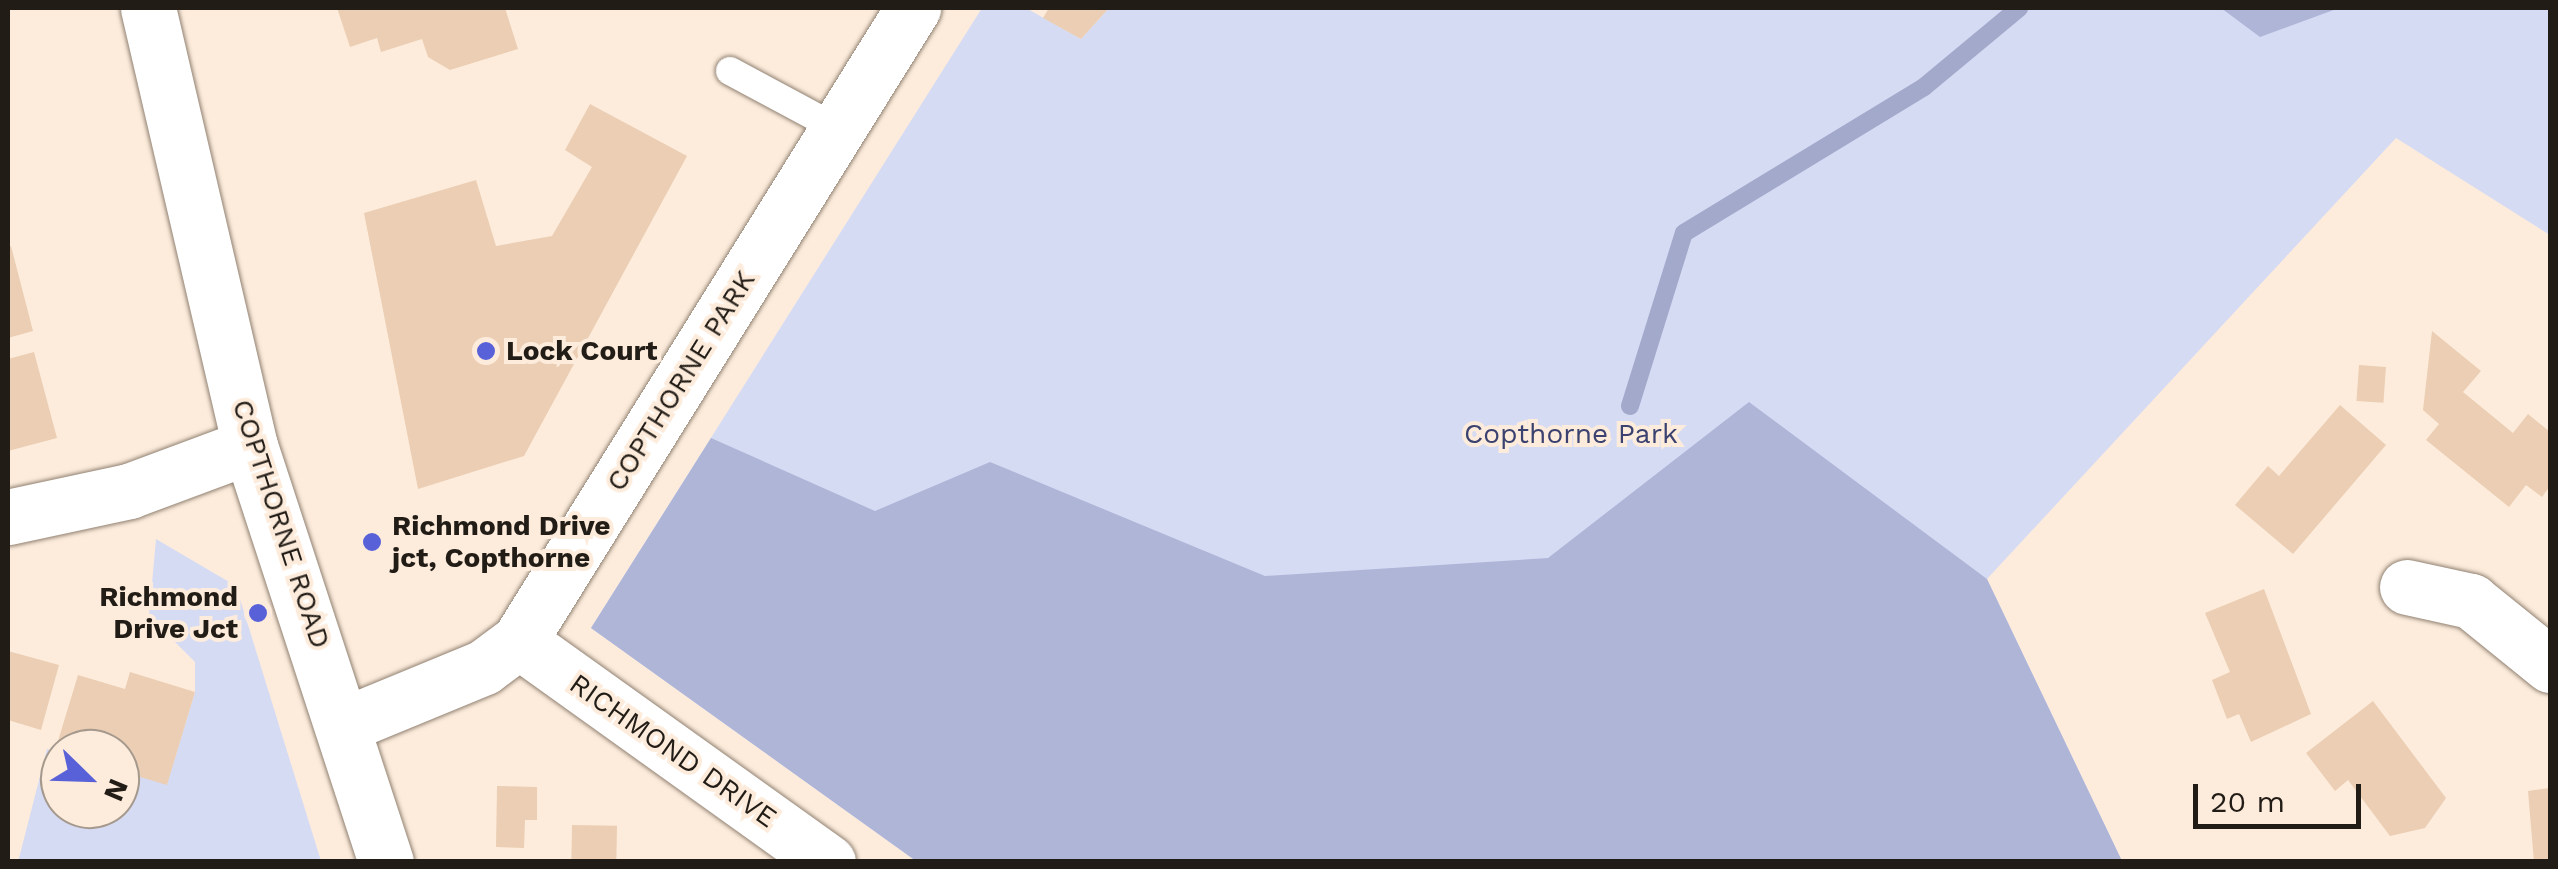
<!DOCTYPE html>
<html>
<head>
<meta charset="utf-8">
<style>
  body { margin:0 }
  #map { position:relative; width:2558px; height:869px; overflow:hidden; background:#fdecdc; font-family:"Work Sans",sans-serif }
  div>[style] { position:absolute }
  [style*='--x'] { left:calc(var(--x)*1px); top:calc(var(--y)*1px); width:calc(var(--w)*1px); rotate:calc(var(--a)*1deg) }
  .green>* { inset:0; background:#d6dbf4 }
  .forest>* { inset:0; background:#aeb5d7 }
  .stream>* { height:18px; margin:-9px; padding:0 9px; transform-origin:9px; border-radius:9px; background:#a2a9cb }
  .building>* { inset:0; background:#ebceb3; transform-origin:0 0 }
  .roads { filter:drop-shadow(0 0 2px #908172) drop-shadow(0 0 2px #908172) }
  .lane>* { height:28px; margin:-14px; padding:0 14px; transform-origin:14px; border-radius:14px; background:#fff }
  .street>* { height:55px; margin:-27.5px; padding:0 27.5px; transform-origin:27.5px; border-radius:27.5px; background:#fff }
  .secondary>* { height:55px; margin:-27.5px; padding:0 27.5px; transform-origin:27.5px; border-radius:27.5px; background:#fff }
  .dots>* { width:28px; height:28px; translate:-50% -50%; box-sizing:border-box; border:5px solid #fdecdc; border-radius:50% }
  span { translate:-50% -50%; white-space:nowrap; text-align:center; line-height:1.15; -webkit-text-stroke:8px #fdecdc; paint-order:stroke }
  .poi-label { font-size:28px; color:#221c16; font-weight:700 }
  .left { translate:0 -50%; text-align:left }
  .right { translate:-100% -50%; text-align:right }
  .street-label { font-size:28px; color:#221c16 }
  .park-label { font-size:28px; color:#3b4270 }
  .frame { position:absolute; inset:0; border:10px solid #221c16; pointer-events:none }
  .north { position:absolute; left:40px; top:729px; width:100px; height:100px; box-sizing:border-box; background:#fdecdc; border:2px solid #a5998d; border-radius:50%; rotate:113deg; font-size:28px; font-weight:700; line-height:40px; text-align:center; color:#221c16 }
  .north::after { content:''; display:block; margin:auto; width:35px; height:45px; background:#5961d8; clip-path:polygon(50% 0,100% 100%,50% 72%,0 100%) }
  .scale { position:absolute; left:2193px; top:784px; width:168px; height:45px; box-sizing:border-box; border:5px solid #221c16; border-top:0; padding-left:12px; font-size:30px; line-height:35px; white-space:nowrap; color:#221c16; -webkit-text-stroke:8px #fdecdc; paint-order:stroke }
</style>
</head>
<body>
<div id="map">
  <div class="green">
    <i style="clip-path:polygon(982px 8px,1026px 8px,1081px 39px,1109px 8px,2550px 8px,2550px 235px,2396px 138px,1987px 579px,2122px 861px,916px 861px,591px 628px)"></i>
    <i style="clip-path:polygon(156px 539px,236px 586px,321px 861px,18px 862px,47px 749px,60px 753px,60px 809px,120px 809px,120px 771px,167px 784px,195px 692px,195px 662px,149px 616px)"></i>
  </div>
  <div class="forest">
    <i style="clip-path:polygon(2221px 8px,2339px 8px,2260px 37px)"></i>
    <i style="clip-path:polygon(1749px 402px,1987px 579px,2122px 861px,916px 861px,591px 628px,711px 438px,875px 511px,990px 462px,1265px 576px,1548px 558px)"></i>
  </div>
  <div class="stream">
    <i style="--x:1630;--y:406;--w:181;--a:-72.7"></i>
    <i style="--x:1684;--y:233;--w:281;--a:-31.3"></i>
    <i style="--x:1924;--y:87;--w:124;--a:-39.7"></i>
  </div>
  <div class="building">
    <i style="clip-path:polygon(337px 8px,505px 8px,518px 49px,450px 70px,428px 57px,422px 39px,381px 52px,377px 38px,350px 47px)"></i>
    <i style="clip-path:polygon(1049px 8px,1109px 8px,1081px 39px,1043px 18px)"></i>
    <i style="clip-path:polygon(590px 104px,687px 156px,524px 456px,418px 489px,364px 213px,476px 180px,496px 246px,552px 236px,592px 167px,565px 150px)"></i>
    <i style="clip-path:polygon(11px 246px,33px 331px,8px 338px,8px 247px)"></i>
    <i style="clip-path:polygon(2432px 331px,2481px 371px,2463px 392px,2513px 433px,2528px 414px,2550px 432px,2550px 486px,2542px 497px,2526px 485px,2509px 507px,2426px 440px,2439px 424px,2423px 410px)"></i>
    <i style="clip-path:polygon(34px 352px,57px 438px,8px 451px,8px 359px)"></i>
    <i style="left:2359px;top:365px;width:27px;height:36px;rotate:4deg"></i>
    <i style="clip-path:polygon(2340px 405px,2386px 445px,2293px 554px,2235px 505px,2268px 466px,2279px 476px)"></i>
    <i style="clip-path:polygon(2264px 589px,2311px 714px,2251px 742px,2239px 714px,2227px 719px,2212px 680px,2230px 672px,2205px 613px)"></i>
    <i style="clip-path:polygon(8px 651px,59px 665px,41px 730px,8px 720px)"></i>
    <i style="clip-path:polygon(130px 672px,195px 692px,167px 785px,120px 771px,120px 749px,55px 751px,78px 675px,125px 689px)"></i>
    <i style="clip-path:polygon(2373px 701px,2446px 798px,2425px 828px,2390px 836px,2348px 780px,2335px 791px,2306px 753px)"></i>
    <i style="clip-path:polygon(497px 786px,537px 787px,537px 820px,525px 820px,524px 848px,496px 847px)"></i>
    <i style="clip-path:polygon(2550px 788px,2550px 862px,2534px 862px,2528px 791px)"></i>
    <i style="left:572px;top:825px;width:45px;height:37px;rotate:1deg"></i>
  </div>
  <div class="roads">
    <div class="lane">
      <i style="--x:730;--y:71;--w:123;--a:28.2"></i>
    </div>
    <div class="street">
      <i style="--x:8;--y:517;--w:124;--a:-12.1"></i>
      <i style="--x:129;--y:491;--w:129;--a:-20.4"></i>
      <i style="--x:2407;--y:587;--w:66;--a:12.3"></i>
      <i style="--x:2471;--y:601;--w:102;--a:39"></i>
      <i style="--x:519;--y:641;--w:380;--a:35.6"></i>
      <i style="--x:346;--y:724;--w:149;--a:-22.4"></i>
      <i style="--x:484;--y:667;--w:44;--a:-36.6"></i>
      <i style="--x:519;--y:641;--w:746;--a:-58.1"></i>
    </div>
    <div class="secondary">
      <i style="--x:148;--y:8;--w:450;--a:76.9"></i>
      <i style="--x:250;--y:446;--w:438;--a:71.9"></i>
    </div>
  </div>
  <div class="dots">
    <i style="left:486px;top:351px;background:#5961d8"></i>
    <i style="left:372px;top:542px;background:#5961d8"></i>
    <i style="left:258px;top:613px;background:#5961d8"></i>
  </div>
  <div class="poi-label">
    <span class="left" style="left:506px;top:351px">Lock Court</span>
    <span class="left" style="left:392px;top:542px">Richmond Drive<br>jct, Copthorne</span>
    <span class="right" style="left:238px;top:613px">Richmond<br>Drive Jct</span>
  </div>
  <div class="street-label">
    <span style="left:681px;top:381px;rotate:-58deg">COPTHORNE PARK</span>
    <span style="left:281px;top:524px;rotate:72deg">COPTHORNE ROAD</span>
    <span style="left:673px;top:751px;rotate:35deg">RICHMOND DRIVE</span>
  </div>
  <div class="park-label">
    <span style="left:1571px;top:434px">Copthorne Park</span>
  </div>
  <div class="frame"></div>
  <div class="north">N</div>
  <div class="scale">20 m</div>
</div>
</body>
</html>
